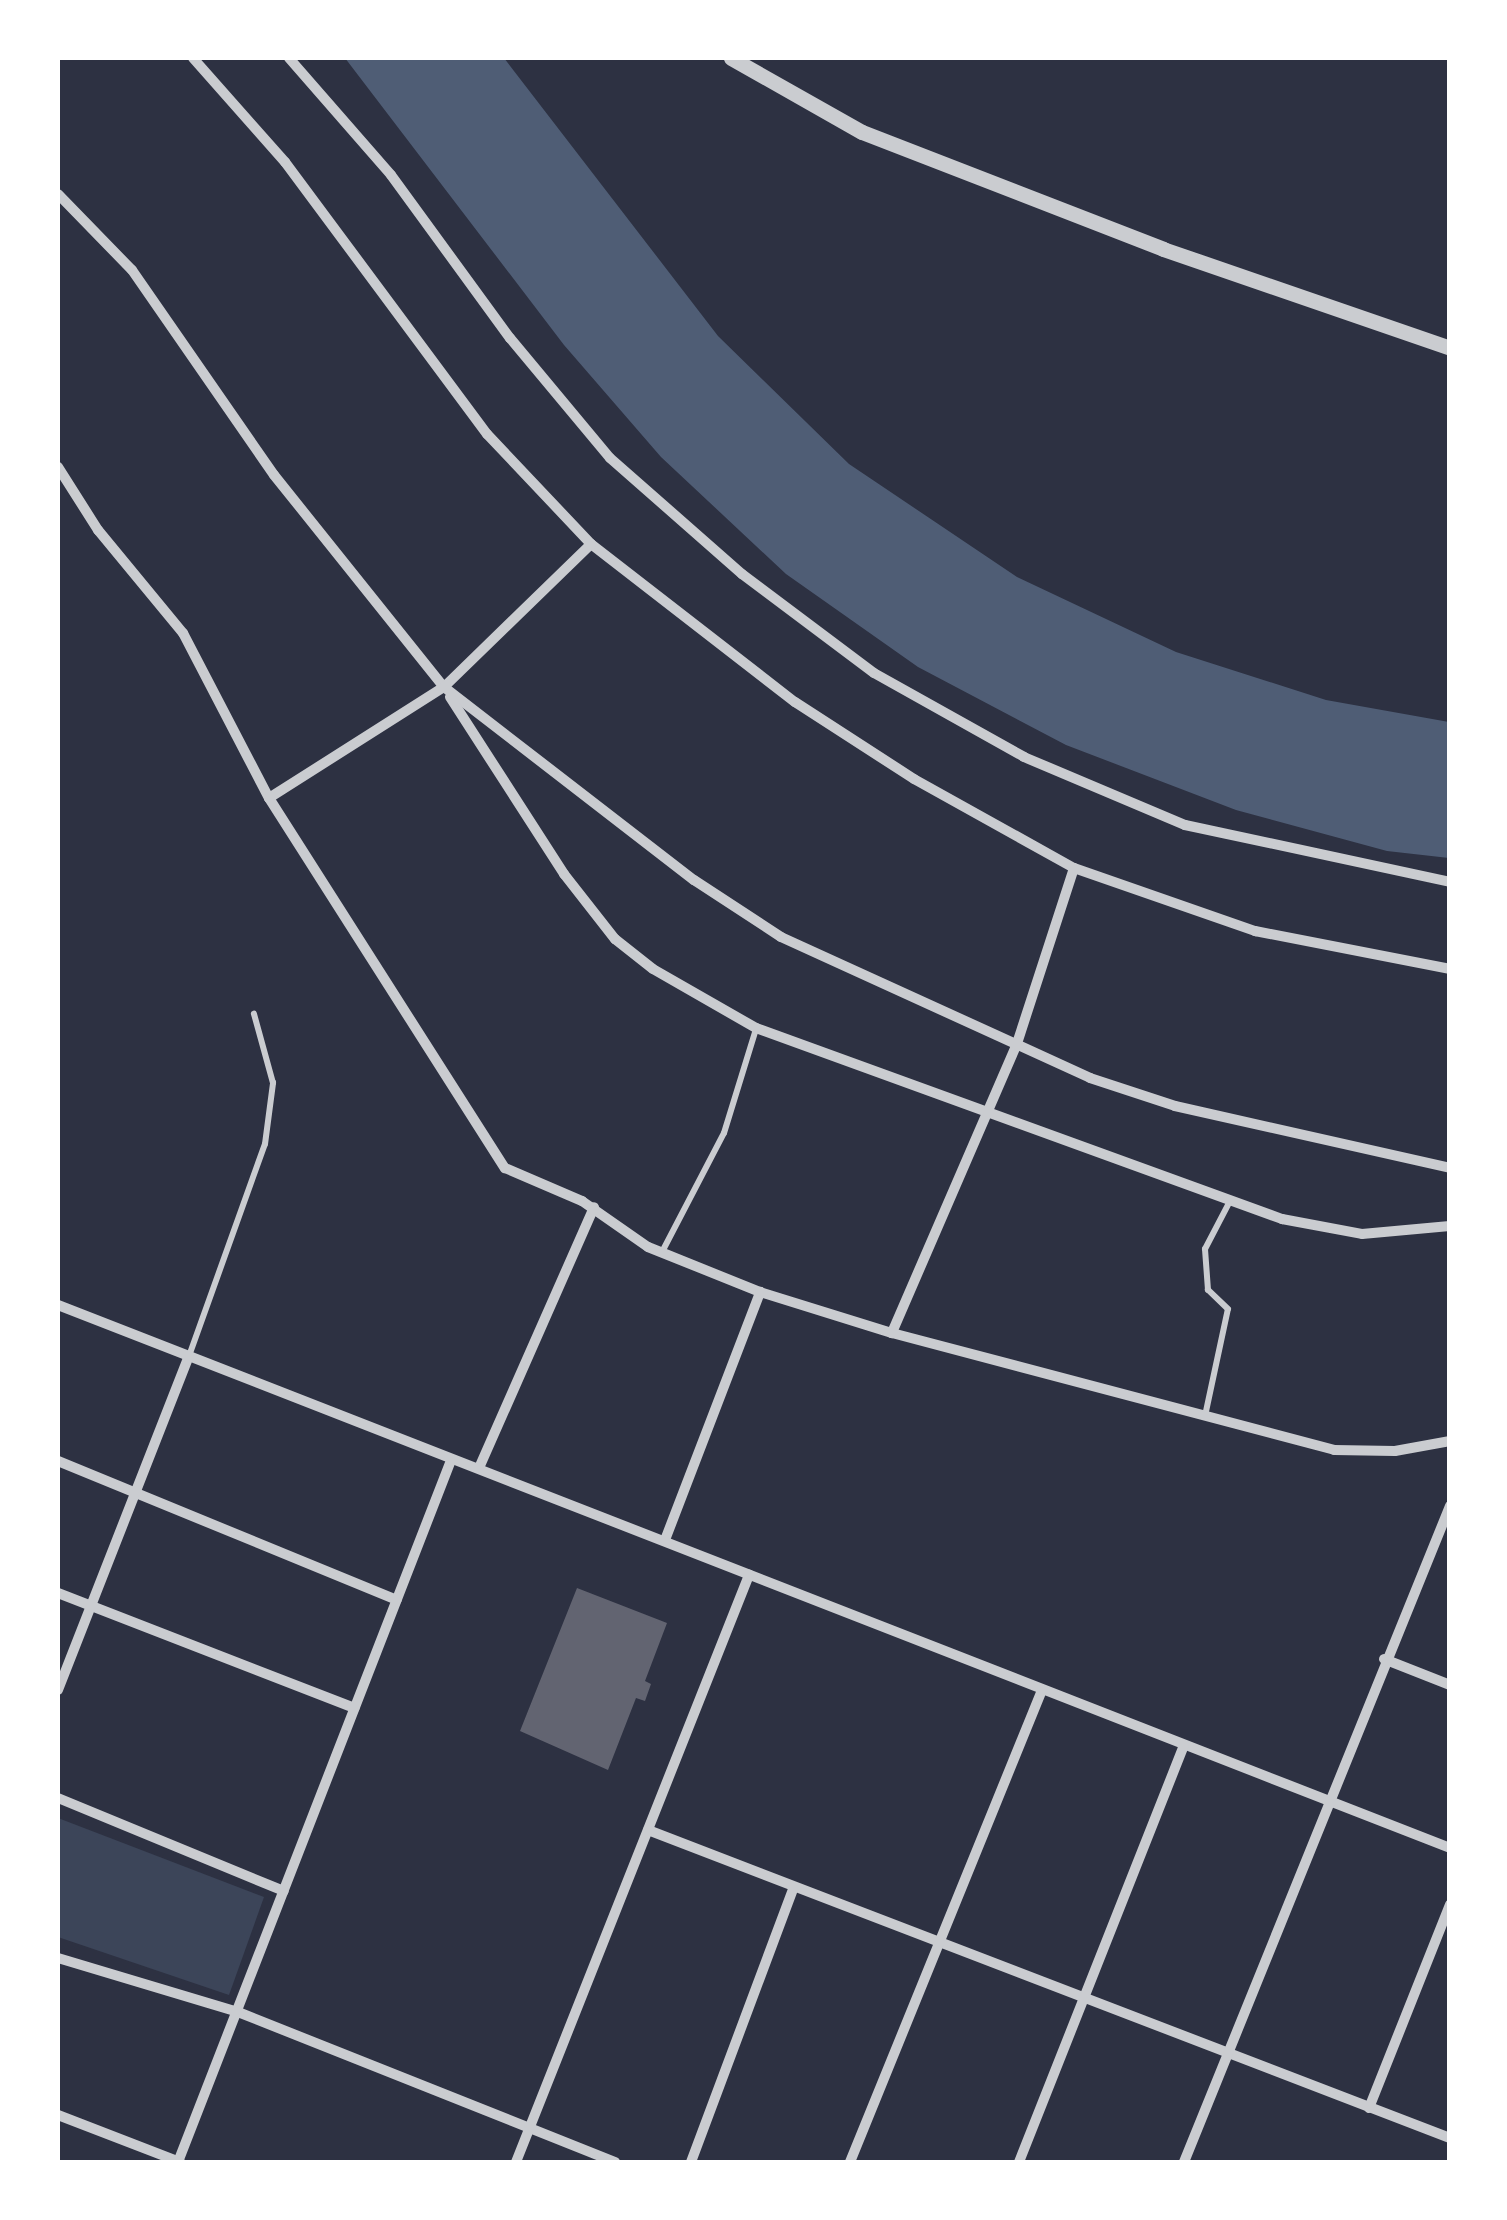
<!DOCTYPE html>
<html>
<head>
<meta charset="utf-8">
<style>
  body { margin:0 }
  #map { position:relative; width:1507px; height:2220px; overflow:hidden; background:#2d3142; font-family:Poppins,sans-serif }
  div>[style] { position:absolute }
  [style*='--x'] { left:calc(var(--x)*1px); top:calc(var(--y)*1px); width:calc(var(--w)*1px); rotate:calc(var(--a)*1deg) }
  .green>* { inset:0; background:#3c4559 }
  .water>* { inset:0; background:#4f5d75 }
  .building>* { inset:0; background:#626471 }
  .service>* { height:6px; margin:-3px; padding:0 3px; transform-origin:3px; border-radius:3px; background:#caccd0 }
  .minor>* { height:10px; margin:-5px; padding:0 5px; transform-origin:5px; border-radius:5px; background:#caccd0 }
  .tertiary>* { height:15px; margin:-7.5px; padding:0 7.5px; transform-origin:7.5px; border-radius:7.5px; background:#caccd0 }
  span { translate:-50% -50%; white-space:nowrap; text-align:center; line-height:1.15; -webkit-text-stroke:10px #fff; paint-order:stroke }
  .frame { position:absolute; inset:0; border:60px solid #fff; pointer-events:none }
</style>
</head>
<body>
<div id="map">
  <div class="green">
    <i style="clip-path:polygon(58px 1818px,264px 1897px,229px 1995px,58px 1937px)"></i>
  </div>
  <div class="water">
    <i style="clip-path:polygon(345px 58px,504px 58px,718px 336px,849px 464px,1017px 577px,1176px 652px,1326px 700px,1449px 722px,1449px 858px,1387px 851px,1236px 810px,1066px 745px,918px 667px,786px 574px,661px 457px,564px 345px)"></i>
  </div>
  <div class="building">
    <i style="clip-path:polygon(577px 1588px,667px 1623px,645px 1681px,651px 1684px,645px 1701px,636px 1698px,608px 1770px,520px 1731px)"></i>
  </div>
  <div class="service">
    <i style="--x:662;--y:1252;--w:134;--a:-62.5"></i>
    <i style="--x:724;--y:1133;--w:109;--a:-72.9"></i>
    <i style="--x:189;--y:1356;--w:225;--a:-70.3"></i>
    <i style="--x:265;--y:1144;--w:62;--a:-82.5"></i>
    <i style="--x:273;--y:1083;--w:72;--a:-105.4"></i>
    <i style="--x:1205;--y:1416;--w:109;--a:-77.9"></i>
    <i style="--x:1228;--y:1309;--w:28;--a:-136"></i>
    <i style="--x:1208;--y:1290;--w:41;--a:-94.2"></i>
    <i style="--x:1205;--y:1249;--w:54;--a:-62.5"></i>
  </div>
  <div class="minor">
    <i style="--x:193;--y:58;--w:139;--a:48.5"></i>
    <i style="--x:285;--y:162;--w:339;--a:53.4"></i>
    <i style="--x:487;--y:434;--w:151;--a:46.6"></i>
    <i style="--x:591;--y:544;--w:258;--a:37.8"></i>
    <i style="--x:795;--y:702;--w:142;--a:32.9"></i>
    <i style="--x:914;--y:779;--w:183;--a:29.1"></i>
    <i style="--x:1074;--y:868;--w:187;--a:108"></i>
    <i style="--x:1016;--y:1046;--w:313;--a:113.4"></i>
    <i style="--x:289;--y:58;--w:155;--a:48.9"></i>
    <i style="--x:391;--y:175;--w:202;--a:53.9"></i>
    <i style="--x:510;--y:338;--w:156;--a:50.2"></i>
    <i style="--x:610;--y:458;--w:176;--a:41.3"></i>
    <i style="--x:742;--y:574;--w:165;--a:36.9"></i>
    <i style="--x:874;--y:673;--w:172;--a:29.2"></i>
    <i style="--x:1024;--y:757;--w:175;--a:22.9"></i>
    <i style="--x:1185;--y:825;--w:271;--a:12.1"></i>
    <i style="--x:58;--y:194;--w:106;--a:45.8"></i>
    <i style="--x:132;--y:270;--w:249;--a:55.3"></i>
    <i style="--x:274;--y:475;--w:272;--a:51.3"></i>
    <i style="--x:444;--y:687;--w:316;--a:37.7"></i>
    <i style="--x:694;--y:880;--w:104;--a:33.2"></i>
    <i style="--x:781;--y:937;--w:340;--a:24.5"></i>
    <i style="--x:1090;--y:1078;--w:89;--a:18.2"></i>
    <i style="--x:1175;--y:1106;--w:282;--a:12.7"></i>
    <i style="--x:58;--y:467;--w:75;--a:57.6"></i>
    <i style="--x:98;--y:530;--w:134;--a:50.5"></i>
    <i style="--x:183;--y:633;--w:186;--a:62.5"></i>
    <i style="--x:269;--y:798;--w:439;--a:57.5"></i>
    <i style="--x:505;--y:1168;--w:84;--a:23.2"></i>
    <i style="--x:582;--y:1201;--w:80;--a:34.9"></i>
    <i style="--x:648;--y:1247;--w:121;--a:21.9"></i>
    <i style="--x:760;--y:1292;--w:138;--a:17.3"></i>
    <i style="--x:892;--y:1333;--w:457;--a:14.8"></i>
    <i style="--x:1334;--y:1450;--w:61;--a:0.9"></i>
    <i style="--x:1395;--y:1451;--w:56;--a:-10.3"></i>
    <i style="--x:450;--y:697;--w:211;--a:57.2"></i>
    <i style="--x:564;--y:874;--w:83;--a:51.9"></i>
    <i style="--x:615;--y:939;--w:48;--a:38.3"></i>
    <i style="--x:653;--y:969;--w:119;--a:29.8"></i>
    <i style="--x:756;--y:1028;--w:560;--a:19.96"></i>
    <i style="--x:1282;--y:1219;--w:81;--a:10.6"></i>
    <i style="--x:1362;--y:1234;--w:88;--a:-5.2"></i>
    <i style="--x:269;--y:798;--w:207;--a:-32.4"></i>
    <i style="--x:444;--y:687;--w:205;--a:-44.2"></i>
    <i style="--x:1074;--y:868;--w:192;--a:19.2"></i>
    <i style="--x:1255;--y:931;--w:199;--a:11"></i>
    <i style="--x:58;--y:1305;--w:1494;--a:21.31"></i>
    <i style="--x:58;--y:1461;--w:366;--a:22.3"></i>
    <i style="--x:479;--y:1468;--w:285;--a:-66.2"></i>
    <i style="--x:665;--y:1540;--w:266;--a:-69"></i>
    <i style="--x:58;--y:1593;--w:318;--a:21.2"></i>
    <i style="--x:1384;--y:1659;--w:71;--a:21.5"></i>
    <i style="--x:58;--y:1690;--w:354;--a:-68.6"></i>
    <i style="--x:58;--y:1798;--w:244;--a:22.4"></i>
    <i style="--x:648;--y:1830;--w:859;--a:21.01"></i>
    <i style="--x:58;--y:1958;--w:188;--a:16.7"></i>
    <i style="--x:238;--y:2012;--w:406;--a:21.7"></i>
    <i style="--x:1369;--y:2108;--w:219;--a:-68.3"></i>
    <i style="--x:58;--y:2115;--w:131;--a:21.1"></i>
    <i style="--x:178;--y:2162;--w:750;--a:-68.74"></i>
    <i style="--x:516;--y:2162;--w:632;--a:-68.35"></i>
    <i style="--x:691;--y:2162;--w:291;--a:-69.5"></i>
    <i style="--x:850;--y:2162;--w:510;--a:-67.86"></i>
    <i style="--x:1019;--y:2162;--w:448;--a:-68.4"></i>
    <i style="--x:1184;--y:2162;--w:708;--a:-67.93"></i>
  </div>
  <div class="tertiary">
    <i style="--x:731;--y:58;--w:150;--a:29.5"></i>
    <i style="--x:862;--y:132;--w:323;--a:21.2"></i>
    <i style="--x:1163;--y:249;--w:304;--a:19"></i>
  </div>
  <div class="frame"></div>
</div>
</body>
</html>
